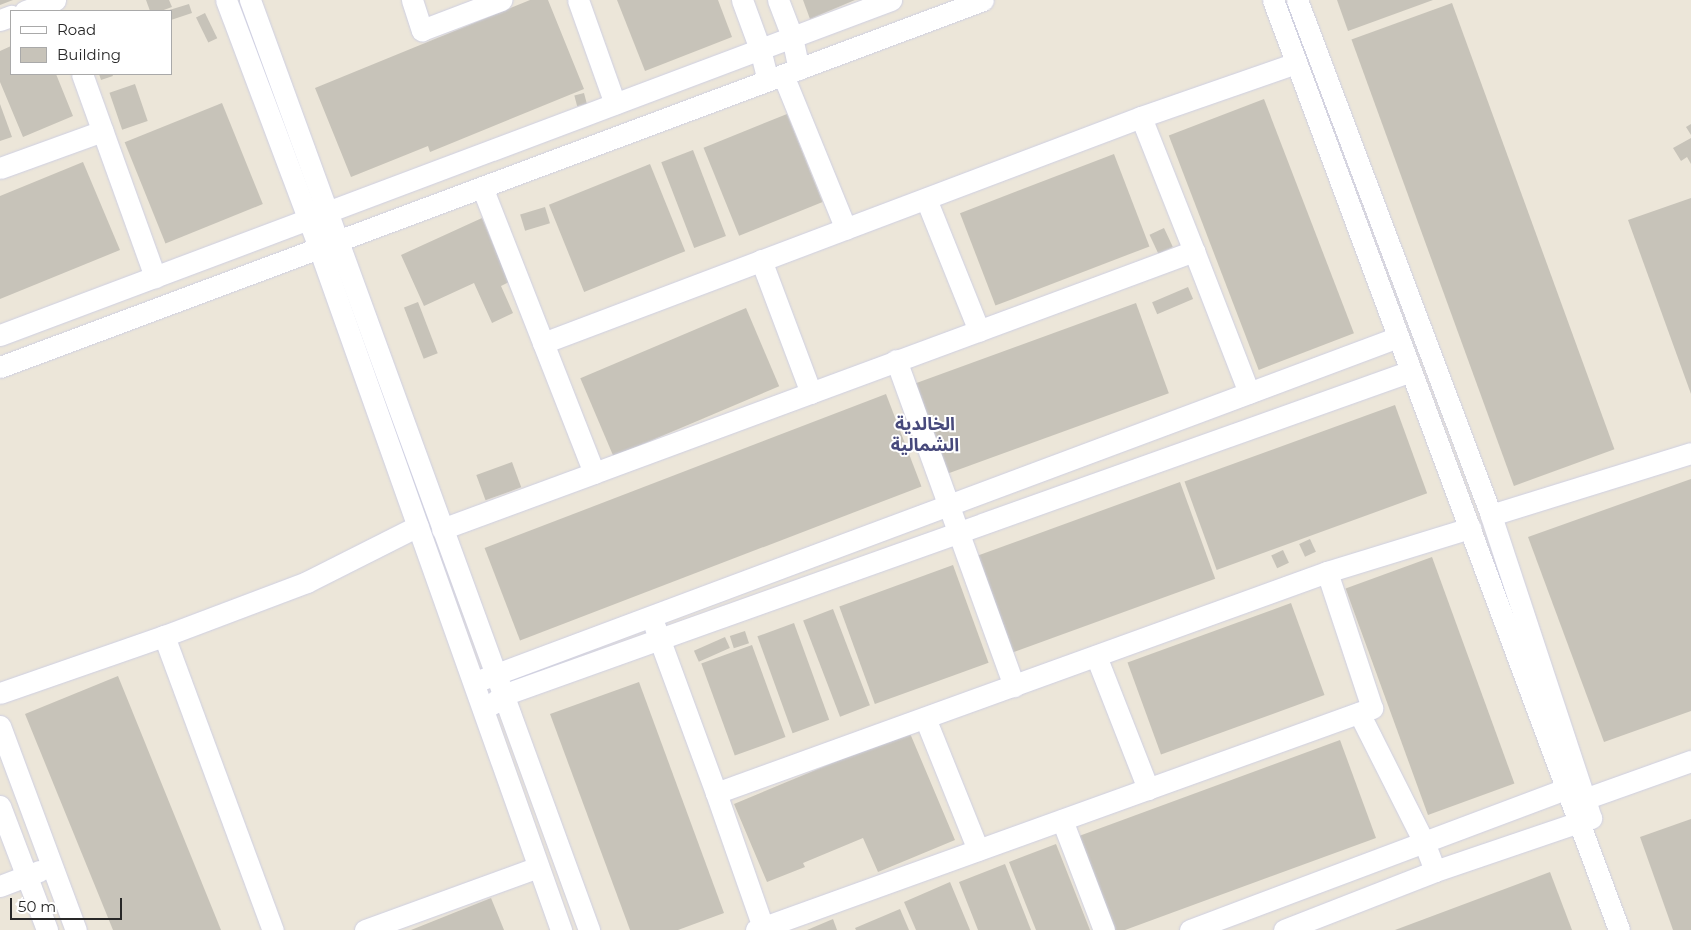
<!DOCTYPE html>
<html>
<head>
<meta charset="utf-8">
<style>
  body { margin:0 }
  #map { position:relative; width:1691px; height:930px; overflow:hidden; background:#ece6d9; font-family:Montserrat,"Noto Sans Arabic",sans-serif }
  div>[style] { position:absolute }
  [style*='--x'] { left:calc(var(--x)*1px); top:calc(var(--y)*1px); width:calc(var(--w)*1px); rotate:calc(var(--a)*1deg) }
  .building>* { inset:0; background:#c7c3b9; transform-origin:0 0 }
  .roads { filter:drop-shadow(0 0 1px #cecfe2) drop-shadow(0 0 1px #cecfe2) }
  .minor>* { height:21px; margin:-10.5px; padding:0 10.5px; transform-origin:10.5px; border-radius:10.5px; background:#fff }
  span { translate:-50% -50%; white-space:nowrap; text-align:center; line-height:1.15; -webkit-text-stroke:4px #fff; paint-order:stroke }
  .neighbourhood-label { font-size:18px; color:#47497b; font-weight:700 }
  .legend { position:absolute; left:10px; top:10px; width:162px; height:65px; box-sizing:border-box; background:#fff; border:1px solid #a9a9a9; margin:0; padding:6px 9px; list-style:none; font-size:15px; color:#282828 }
  .legend li { display:flex; align-items:center; gap:10px; height:25px }
  .legend b { width:25px; border:1px solid #a9a9a9 }
  .scale { position:absolute; left:10px; top:898px; width:112px; height:22px; box-sizing:border-box; border:2px solid #282828; border-top:0; padding-left:6px; font-size:15px; line-height:18px; white-space:nowrap; color:#282828; -webkit-text-stroke:4px #fff; paint-order:stroke }
</style>
</head>
<body>
<div id="map">
  <div class="building">
    <i style="clip-path:polygon(0 0,13px 0,0 5px)"></i>
    <i style="clip-path:polygon(146px 0,169px 0,172px 7px,161px 11px,150px 11px)"></i>
    <i style="clip-path:polygon(530px 0,548px 0,584px 89px,430px 152px,428px 146px,351px 177px,315px 88px)"></i>
    <i style="clip-path:polygon(617px 0,718px 0,732px 37px,645px 71px)"></i>
    <i style="clip-path:polygon(803px 0,855px 0,810px 19px)"></i>
    <i style="clip-path:polygon(1337px 0,1433px 0,1348px 31px)"></i>
    <i style="left:1452px;top:3px;width:475px;height:107px;rotate:70deg"></i>
    <i style="clip-path:polygon(189px 4px,192px 13px,171px 20px,171px 11px,166px 11px)"></i>
    <i style="left:205px;top:13px;width:28px;height:10px;rotate:64deg"></i>
    <i style="clip-path:polygon(11px 46px,11px 74px,56px 74px,73px 116px,23px 137px,0 82px,0 51px)"></i>
    <i style="clip-path:polygon(99px 74px,112px 74px,113px 76px,101px 80px)"></i>
    <i style="left:135px;top:84px;width:39px;height:27px;rotate:71deg"></i>
    <i style="left:584px;top:93px;width:11px;height:10px;rotate:75deg"></i>
    <i style="left:1264px;top:99px;width:251px;height:102px;rotate:69deg"></i>
    <i style="left:222px;top:103px;width:109px;height:105px;rotate:68deg"></i>
    <i style="clip-path:polygon(0 104px,12px 137px,0 141px)"></i>
    <i style="left:787px;top:114px;width:95px;height:90px;rotate:68deg"></i>
    <i style="clip-path:polygon(1691px 124px,1691px 135px,1686px 127px)"></i>
    <i style="clip-path:polygon(1691px 138px,1691px 164px,1687px 157px,1681px 161px,1673px 148px)"></i>
    <i style="left:693px;top:150px;width:92px;height:34px;rotate:69deg"></i>
    <i style="left:1114px;top:154px;width:99px;height:165px;rotate:69deg"></i>
    <i style="clip-path:polygon(83px 162px,120px 250px,0 299px,0 196px)"></i>
    <i style="left:650px;top:164px;width:94px;height:109px;rotate:68deg"></i>
    <i style="clip-path:polygon(1691px 198px,1691px 394px,1628px 220px)"></i>
    <i style="left:545px;top:207px;width:17px;height:26px;rotate:73deg"></i>
    <i style="clip-path:polygon(482px 218px,509px 282px,501px 286px,513px 313px,492px 323px,474px 283px,424px 306px,401px 255px)"></i>
    <i style="left:1164px;top:228px;width:21px;height:16px;rotate:65deg"></i>
    <i style="left:1188px;top:287px;width:13px;height:39px;rotate:67deg"></i>
    <i style="left:418px;top:302px;width:55px;height:15px;rotate:69deg"></i>
    <i style="left:1136px;top:303px;width:96px;height:238px;rotate:70deg"></i>
    <i style="left:746px;top:308px;width:85px;height:180px;rotate:67deg"></i>
    <i style="left:886px;top:394px;width:99px;height:430px;rotate:69deg"></i>
    <i style="left:1395px;top:405px;width:94px;height:224px;rotate:70deg"></i>
    <i style="left:512px;top:462px;width:27px;height:38px;rotate:70deg"></i>
    <i style="clip-path:polygon(1691px 479px,1691px 711px,1604px 742px,1528px 537px)"></i>
    <i style="left:1180px;top:482px;width:103px;height:215px;rotate:70deg"></i>
    <i style="left:1310px;top:539px;width:14px;height:12px;rotate:65deg"></i>
    <i style="left:1283px;top:550px;width:14px;height:13px;rotate:65deg"></i>
    <i style="left:1432px;top:557px;width:241px;height:92px;rotate:70deg"></i>
    <i style="left:953px;top:565px;width:104px;height:121px;rotate:70deg"></i>
    <i style="left:1291px;top:603px;width:98px;height:174px;rotate:70deg"></i>
    <i style="left:833px;top:609px;width:103px;height:32px;rotate:69deg"></i>
    <i style="left:794px;top:623px;width:103px;height:39px;rotate:70deg"></i>
    <i style="left:745px;top:631px;width:13px;height:16px;rotate:72deg"></i>
    <i style="left:725px;top:637px;width:12px;height:34px;rotate:66deg"></i>
    <i style="left:752px;top:645px;width:98px;height:54px;rotate:70deg"></i>
    <i style="clip-path:polygon(118px 676px,221px 930px,113px 930px,25px 714px)"></i>
    <i style="clip-path:polygon(639px 682px,724px 913px,678px 930px,630px 930px,550px 714px)"></i>
    <i style="clip-path:polygon(909px 731px,955px 840px,878px 872px,863px 838px,803px 863px,805px 867px,767px 882px,734px 804px)"></i>
    <i style="clip-path:polygon(1340px 740px,1376px 838px,1125px 930px,1114px 930px,1079px 836px)"></i>
    <i style="clip-path:polygon(1691px 819px,1691px 930px,1673px 930px,1640px 837px)"></i>
    <i style="clip-path:polygon(1056px 844px,1090px 930px,1036px 930px,1009px 862px)"></i>
    <i style="clip-path:polygon(1005px 864px,1031px 930px,978px 930px,959px 882px)"></i>
    <i style="clip-path:polygon(1550px 872px,1572px 930px,1395px 930px)"></i>
    <i style="clip-path:polygon(950px 882px,970px 930px,916px 930px,904px 902px)"></i>
    <i style="clip-path:polygon(491px 898px,504px 930px,411px 930px)"></i>
    <i style="clip-path:polygon(900px 909px,909px 930px,856px 930px,855px 928px)"></i>
    <i style="clip-path:polygon(833px 919px,837px 930px,807px 930px)"></i>
  </div>
  <div class="roads">
    <div class="minor">
      <i style="--x:226;--y:0;--w:265;--a:69.4"></i>
      <i style="--x:319;--y:248;--w:724;--a:70.46"></i>
      <i style="--x:250;--y:0;--w:990;--a:69.97"></i>
      <i style="--x:412;--y:0;--w:32;--a:72"></i>
      <i style="--x:422;--y:30;--w:85;--a:-20.8"></i>
      <i style="--x:578;--y:0;--w:110;--a:70.4"></i>
      <i style="--x:742;--y:0;--w:52;--a:69.8"></i>
      <i style="--x:760;--y:49;--w:32;--a:76"></i>
      <i style="--x:778;--y:0;--w:40;--a:69"></i>
      <i style="--x:792;--y:37;--w:33;--a:78"></i>
      <i style="--x:1273;--y:0;--w:992;--a:69.59"></i>
      <i style="--x:25;--y:11;--w:32;--a:-20"></i>
      <i style="--x:0;--y:20;--w:12;--a:-20"></i>
      <i style="--x:82;--y:74;--w:216;--a:70.2"></i>
      <i style="--x:783;--y:75;--w:166;--a:67.8"></i>
      <i style="--x:0;--y:168;--w:109;--a:-19.9"></i>
      <i style="--x:482;--y:187;--w:307;--a:68.6"></i>
      <i style="--x:594;--y:473;--w:640;--a:-20.3"></i>
      <i style="--x:1194;--y:251;--w:152;--a:68.8"></i>
      <i style="--x:926;--y:199;--w:142;--a:68.1"></i>
      <i style="--x:1194;--y:251;--w:144;--a:-111.6"></i>
      <i style="--x:1141;--y:117;--w:164;--a:-19.2"></i>
      <i style="--x:761;--y:260;--w:142;--a:69.4"></i>
      <i style="--x:0;--y:335;--w:952;--a:-20.61"></i>
      <i style="--x:543;--y:343;--w:639;--a:-20.7"></i>
      <i style="--x:896;--y:360;--w:347;--a:70.1"></i>
      <i style="--x:0;--y:367;--w:1049;--a:-20.47"></i>
      <i style="--x:1491;--y:515;--w:209;--a:-17.2"></i>
      <i style="--x:442;--y:529;--w:162;--a:-20.2"></i>
      <i style="--x:655;--y:627;--w:177;--a:69.8"></i>
      <i style="--x:716;--y:793;--w:650;--a:-19.89"></i>
      <i style="--x:164;--y:636;--w:314;--a:69.7"></i>
      <i style="--x:1096;--y:656;--w:143;--a:68.6"></i>
      <i style="--x:483;--y:679;--w:977;--a:-20.49"></i>
      <i style="--x:0;--y:693;--w:174;--a:-19.2"></i>
      <i style="--x:164;--y:636;--w:153;--a:-20.7"></i>
      <i style="--x:307;--y:582;--w:124;--a:-26.8"></i>
      <i style="--x:492;--y:704;--w:14;--a:-39"></i>
      <i style="--x:503;--y:695;--w:964;--a:-19.64"></i>
      <i style="--x:1359;--y:713;--w:144;--a:63.3"></i>
      <i style="--x:1424;--y:842;--w:31;--a:69"></i>
      <i style="--x:925;--y:718;--w:142;--a:68.1"></i>
      <i style="--x:0;--y:726;--w:218;--a:69.6"></i>
      <i style="--x:716;--y:793;--w:142;--a:70.7"></i>
      <i style="--x:1584;--y:799;--w:114;--a:-19.6"></i>
      <i style="--x:0;--y:806;--w:133;--a:69.2"></i>
      <i style="--x:1062;--y:820;--w:118;--a:69.1"></i>
      <i style="--x:0;--y:886;--w:42;--a:-21"></i>
      <i style="--x:365;--y:930;--w:184;--a:-20"></i>
      <i style="--x:756;--y:930;--w:655;--a:-19.82"></i>
      <i style="--x:1372;--y:708;--w:143;--a:-108.3"></i>
      <i style="--x:1327;--y:572;--w:150;--a:-17.1"></i>
      <i style="--x:1190;--y:930;--w:402;--a:-20.6"></i>
      <i style="--x:1284;--y:930;--w:162;--a:-21.3"></i>
      <i style="--x:1435;--y:871;--w:165;--a:-18.8"></i>
      <i style="--x:1591;--y:818;--w:319;--a:-108.3"></i>
      <i style="--x:1491;--y:515;--w:550;--a:-110.64"></i>
    </div>
  </div>
  <div class="neighbourhood-label">
    <span style="left:925px;top:435px">الخالدية<br>الشمالية</span>
  </div>
  <ul class="legend">
  <li><b style="height:6px;background:#fff"></b>Road</li>
  <li><b style="height:14px;background:#c7c3b9"></b>Building</li>
  </ul>
  <div class="scale">50 m</div>
</div>
</body>
</html>
